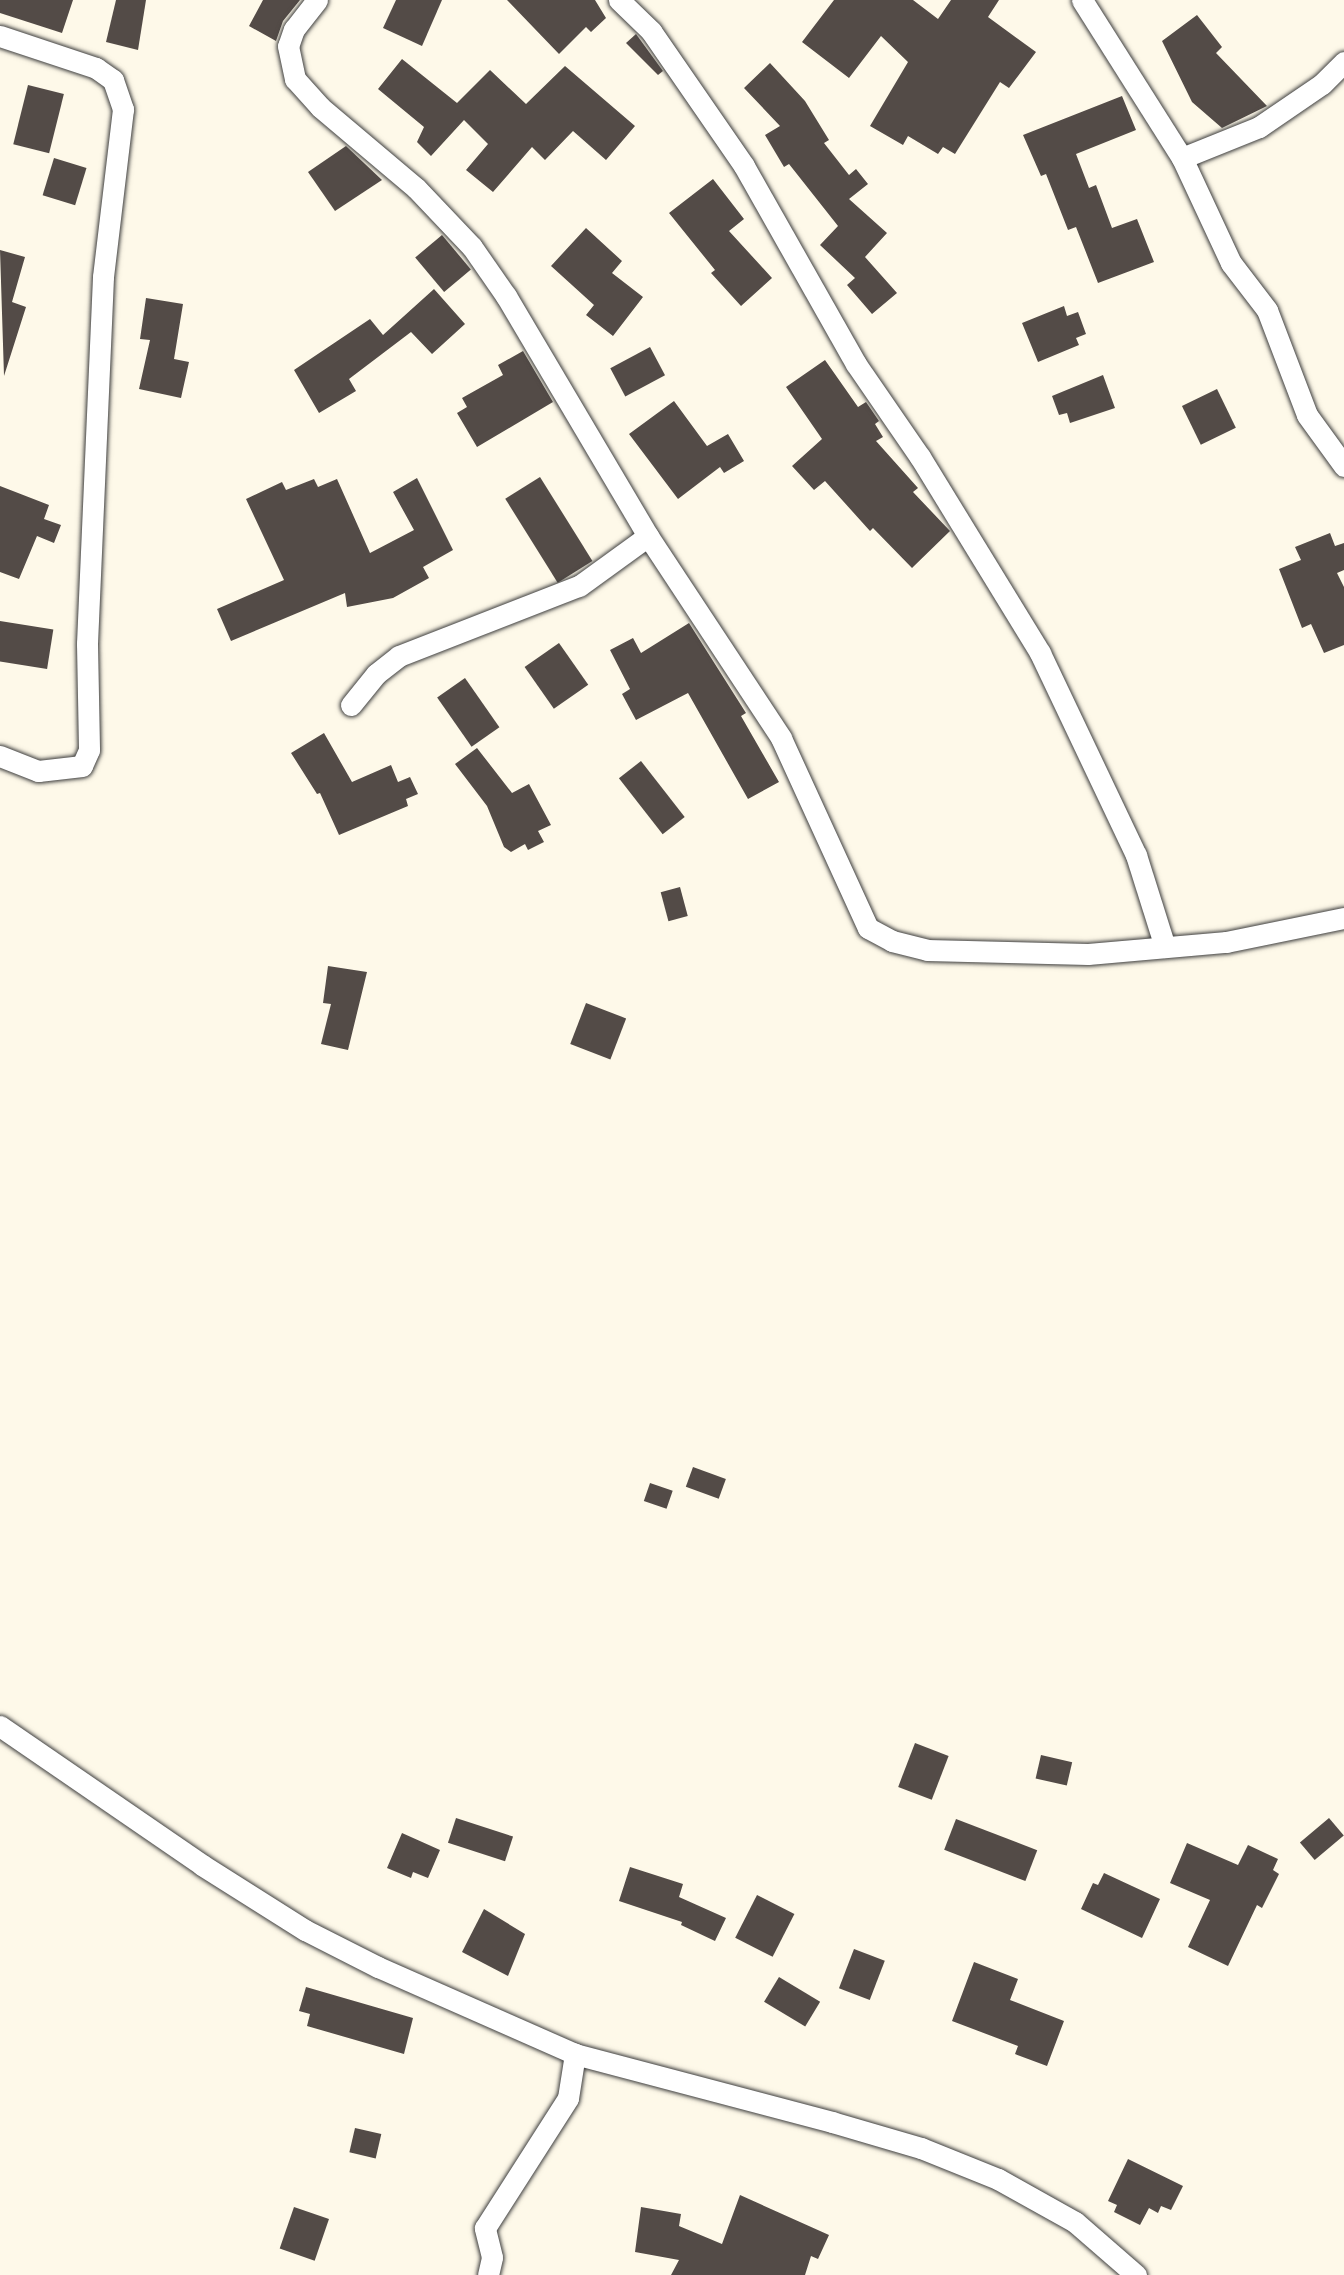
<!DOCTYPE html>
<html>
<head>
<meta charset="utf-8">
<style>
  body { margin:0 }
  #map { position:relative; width:1344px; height:2275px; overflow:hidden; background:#fef9e9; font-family:Merriweather,serif }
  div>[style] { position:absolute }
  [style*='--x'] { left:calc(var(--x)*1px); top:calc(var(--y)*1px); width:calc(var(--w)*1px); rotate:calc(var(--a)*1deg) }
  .building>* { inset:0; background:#534b47; transform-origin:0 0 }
  .roads { filter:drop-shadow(0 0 2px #3e3e3e) drop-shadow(0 0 2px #3e3e3e) }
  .street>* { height:21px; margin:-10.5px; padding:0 10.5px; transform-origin:10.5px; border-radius:10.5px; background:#fff }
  span { translate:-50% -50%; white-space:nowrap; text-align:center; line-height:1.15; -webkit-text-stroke:7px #fff; paint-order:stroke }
</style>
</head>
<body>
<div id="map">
  <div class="building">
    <i style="clip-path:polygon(0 0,73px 0,62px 33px,0 13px)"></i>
    <i style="clip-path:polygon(116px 0,146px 0,138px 50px,106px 42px)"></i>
    <i style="clip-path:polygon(263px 0,300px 0,283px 21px,276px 41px,249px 26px)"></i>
    <i style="clip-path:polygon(396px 0,442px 0,422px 46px,383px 28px)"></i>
    <i style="clip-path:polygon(507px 0,595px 0,606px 18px,591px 32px,586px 27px,559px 54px)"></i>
    <i style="clip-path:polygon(834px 0,913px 0,938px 19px,951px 0,999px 0,988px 17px,1036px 52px,1009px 88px,1000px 82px,955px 154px,943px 147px,938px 154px,908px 136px,903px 145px,870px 126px,908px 62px,881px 36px,849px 78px,802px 42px)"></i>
    <i style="clip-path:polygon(1197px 15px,1222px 47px,1216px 53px,1267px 106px,1222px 128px,1192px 102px,1162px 41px)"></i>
    <i style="clip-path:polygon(636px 34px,663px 71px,658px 75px,626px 43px)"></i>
    <i style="clip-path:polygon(402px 59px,457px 103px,490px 70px,526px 104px,565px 66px,635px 126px,606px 160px,573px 131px,545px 160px,532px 147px,493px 192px,466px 170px,488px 144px,464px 120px,431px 156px,417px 142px,424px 127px,378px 89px)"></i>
    <i style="clip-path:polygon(770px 63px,805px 101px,829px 140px,824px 143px,849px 175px,856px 169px,868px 184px,849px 199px,887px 233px,865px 257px,897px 293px,872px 314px,847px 285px,855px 278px,820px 245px,838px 226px,789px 164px,784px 167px,765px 135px,780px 126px,744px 88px)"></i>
    <i style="left:28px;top:85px;width:37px;height:61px;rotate:14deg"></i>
    <i style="clip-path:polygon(1122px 96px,1136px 130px,1076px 154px,1089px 188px,1096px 185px,1112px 228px,1137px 219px,1154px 262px,1098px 283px,1076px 227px,1068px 230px,1046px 174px,1041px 176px,1023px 135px)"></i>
    <i style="clip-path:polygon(346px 146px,382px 180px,335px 211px,308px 172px)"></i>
    <i style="left:54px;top:158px;width:34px;height:39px;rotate:17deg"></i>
    <i style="clip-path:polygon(713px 179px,744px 219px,729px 231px,772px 278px,741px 306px,711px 273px,715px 270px,669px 213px)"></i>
    <i style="clip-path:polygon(586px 228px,622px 261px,612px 273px,643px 297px,613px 336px,586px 315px,594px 305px,551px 266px)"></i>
    <i style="left:442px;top:235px;width:45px;height:35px;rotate:50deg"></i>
    <i style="clip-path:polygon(0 250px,25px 257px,12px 302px,26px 307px,4px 376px)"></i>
    <i style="clip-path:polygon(434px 289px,465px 324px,432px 354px,411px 332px,349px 379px,356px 391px,319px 413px,294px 370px,370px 319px,383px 335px)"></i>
    <i style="clip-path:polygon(146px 298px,183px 304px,174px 359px,189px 362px,181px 398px,139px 389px,150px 340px,140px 339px)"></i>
    <i style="clip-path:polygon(1064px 306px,1067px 316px,1078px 312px,1086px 334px,1076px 338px,1079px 345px,1038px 362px,1022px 323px)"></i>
    <i style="left:650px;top:347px;width:32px;height:45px;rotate:62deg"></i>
    <i style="clip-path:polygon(523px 351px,553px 402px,477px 447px,457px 413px,467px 407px,462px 398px,503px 375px,498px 365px)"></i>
    <i style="clip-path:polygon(825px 360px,858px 407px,866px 402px,879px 421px,875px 424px,883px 437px,876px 441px,918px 488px,913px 492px,950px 531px,912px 568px,873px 528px,870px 531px,825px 481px,814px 490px,792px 466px,822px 439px,786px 387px)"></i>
    <i style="clip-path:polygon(1103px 375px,1115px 408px,1070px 423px,1067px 413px,1059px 415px,1052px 396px)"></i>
    <i style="left:1217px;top:389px;width:43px;height:39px;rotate:64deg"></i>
    <i style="clip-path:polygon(674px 401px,707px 446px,728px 434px,744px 461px,724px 473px,720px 467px,678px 499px,629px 434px)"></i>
    <i style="left:540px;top:477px;width:99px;height:41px;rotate:58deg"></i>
    <i style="clip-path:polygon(417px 478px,453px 550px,423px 567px,429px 578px,393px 598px,347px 607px,345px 593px,231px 641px,217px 609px,284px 580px,246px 499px,282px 482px,286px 490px,314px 479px,318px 487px,337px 479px,370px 553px,414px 530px,393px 492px)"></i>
    <i style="clip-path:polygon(0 486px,49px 505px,44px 519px,61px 525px,54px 543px,37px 536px,19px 579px,0 572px)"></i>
    <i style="clip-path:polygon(1330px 533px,1335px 546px,1344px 543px,1344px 570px,1337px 573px,1344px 587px,1344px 645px,1324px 653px,1311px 624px,1302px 628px,1279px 569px,1301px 560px,1295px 547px)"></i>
    <i style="left:0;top:621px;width:54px;height:40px;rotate:9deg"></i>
    <i style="clip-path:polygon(689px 623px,746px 713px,741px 716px,779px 782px,748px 799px,688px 693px,636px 720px,622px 694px,630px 689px,610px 650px,633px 638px,641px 653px)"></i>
    <i style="left:559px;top:643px;width:51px;height:42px;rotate:55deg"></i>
    <i style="left:465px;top:678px;width:60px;height:34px;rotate:55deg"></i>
    <i style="clip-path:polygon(324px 733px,352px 782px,391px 765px,398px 782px,410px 777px,418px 794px,406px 799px,408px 806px,339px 835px,320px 793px,317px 794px,291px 753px)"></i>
    <i style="clip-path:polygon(477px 748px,512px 793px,529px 784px,551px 825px,538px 831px,544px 842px,528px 850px,525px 844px,511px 852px,504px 847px,487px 806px,455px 764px)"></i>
    <i style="left:641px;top:761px;width:71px;height:28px;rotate:52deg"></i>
    <i style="left:680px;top:887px;width:30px;height:20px;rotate:75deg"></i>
    <i style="clip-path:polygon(328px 966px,367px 972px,348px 1050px,321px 1044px,331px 1004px,323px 1003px)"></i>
    <i style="left:586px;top:1003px;width:43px;height:44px;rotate:21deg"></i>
    <i style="left:693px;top:1467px;width:35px;height:21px;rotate:20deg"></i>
    <i style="left:650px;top:1483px;width:24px;height:19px;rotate:19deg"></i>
    <i style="left:915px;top:1743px;width:36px;height:47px;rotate:21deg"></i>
    <i style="left:1041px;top:1755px;width:32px;height:24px;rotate:13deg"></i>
    <i style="left:456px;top:1818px;width:60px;height:26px;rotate:18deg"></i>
    <i style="left:1329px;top:1818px;width:23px;height:38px;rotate:50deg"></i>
    <i style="left:956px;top:1819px;width:87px;height:33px;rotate:21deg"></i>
    <i style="clip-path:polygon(402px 1833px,440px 1850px,428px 1878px,413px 1872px,411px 1878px,387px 1868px)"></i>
    <i style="clip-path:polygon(1187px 1843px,1238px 1865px,1248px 1845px,1278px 1859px,1273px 1870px,1279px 1874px,1262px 1908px,1257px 1905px,1228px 1966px,1188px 1947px,1210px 1900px,1170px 1883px)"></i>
    <i style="clip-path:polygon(630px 1867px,683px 1884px,679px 1897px,726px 1918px,715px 1941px,681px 1925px,682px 1922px,619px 1901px)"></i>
    <i style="clip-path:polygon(1104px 1873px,1160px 1899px,1142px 1938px,1081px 1909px,1093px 1883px,1098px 1885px)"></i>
    <i style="left:757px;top:1895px;width:42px;height:48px;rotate:27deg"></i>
    <i style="clip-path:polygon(484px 1909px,525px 1934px,508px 1976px,462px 1952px)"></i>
    <i style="left:854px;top:1949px;width:33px;height:42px;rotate:21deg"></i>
    <i style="clip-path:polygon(974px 1962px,1018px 1979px,1010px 2000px,1064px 2021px,1047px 2066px,1015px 2054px,1018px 2046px,952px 2021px)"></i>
    <i style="left:779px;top:1977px;width:48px;height:29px;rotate:31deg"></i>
    <i style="clip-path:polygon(306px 1987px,413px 2018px,404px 2054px,307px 2026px,310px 2014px,299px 2011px)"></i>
    <i style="left:355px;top:2128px;width:27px;height:25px;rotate:13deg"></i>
    <i style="clip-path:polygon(1128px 2159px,1183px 2186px,1171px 2210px,1161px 2206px,1158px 2213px,1149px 2208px,1140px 2225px,1114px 2212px,1117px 2205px,1108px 2201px)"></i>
    <i style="clip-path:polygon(740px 2195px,829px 2235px,818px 2259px,811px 2256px,805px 2275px,671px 2275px,679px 2260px,635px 2252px,641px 2207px,681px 2214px,679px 2226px,722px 2244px)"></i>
    <i style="left:294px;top:2207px;width:37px;height:44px;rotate:19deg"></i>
  </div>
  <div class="roads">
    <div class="street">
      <i style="--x:317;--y:0;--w:37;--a:128"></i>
      <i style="--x:294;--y:29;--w:18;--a:109"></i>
      <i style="--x:288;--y:46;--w:34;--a:78"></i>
      <i style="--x:295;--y:79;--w:38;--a:48"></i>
      <i style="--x:320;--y:107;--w:126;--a:40.2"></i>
      <i style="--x:416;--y:188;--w:81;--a:46.5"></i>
      <i style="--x:472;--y:247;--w:60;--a:55.2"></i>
      <i style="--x:506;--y:296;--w:279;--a:59.4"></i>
      <i style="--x:648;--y:536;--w:242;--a:56.6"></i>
      <i style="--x:781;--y:738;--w:209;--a:65.4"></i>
      <i style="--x:868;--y:928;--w:27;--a:28"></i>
      <i style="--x:892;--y:941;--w:36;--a:14"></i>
      <i style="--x:927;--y:950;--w:161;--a:1.4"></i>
      <i style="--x:1088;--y:954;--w:139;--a:-5"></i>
      <i style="--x:1226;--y:942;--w:120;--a:-11.5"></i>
      <i style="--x:619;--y:0;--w:45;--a:44.1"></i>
      <i style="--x:651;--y:31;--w:164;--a:55.4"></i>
      <i style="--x:744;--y:166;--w:227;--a:60.5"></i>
      <i style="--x:856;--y:364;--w:113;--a:55.5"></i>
      <i style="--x:920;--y:457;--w:230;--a:58.5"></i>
      <i style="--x:1040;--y:653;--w:224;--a:64.6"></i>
      <i style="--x:1136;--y:855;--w:96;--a:72.5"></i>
      <i style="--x:1082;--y:0;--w:187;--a:57.7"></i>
      <i style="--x:1182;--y:158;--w:116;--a:65"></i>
      <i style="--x:1231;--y:263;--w:59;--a:52.5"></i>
      <i style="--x:1267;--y:310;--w:112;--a:69.1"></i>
      <i style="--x:1307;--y:415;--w:63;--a:54"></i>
      <i style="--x:0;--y:36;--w:101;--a:18.4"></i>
      <i style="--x:96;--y:68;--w:21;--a:35"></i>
      <i style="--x:113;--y:80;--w:31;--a:71"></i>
      <i style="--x:123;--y:109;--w:169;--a:96.8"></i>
      <i style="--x:103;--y:277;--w:367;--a:92.5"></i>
      <i style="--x:87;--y:644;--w:106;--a:88.9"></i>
      <i style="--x:89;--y:750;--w:17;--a:114"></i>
      <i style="--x:82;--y:766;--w:44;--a:173.5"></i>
      <i style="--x:38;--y:771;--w:41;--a:-158.5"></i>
      <i style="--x:1182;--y:158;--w:83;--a:-21.9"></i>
      <i style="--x:1259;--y:127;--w:76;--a:-34.3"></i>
      <i style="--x:1322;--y:84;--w:31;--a:-45"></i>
      <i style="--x:351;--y:705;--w:40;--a:-51"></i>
      <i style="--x:376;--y:674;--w:29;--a:-38"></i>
      <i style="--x:399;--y:656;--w:193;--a:-21.3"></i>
      <i style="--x:579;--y:586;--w:85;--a:-35.9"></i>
      <i style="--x:0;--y:1726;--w:245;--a:34.5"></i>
      <i style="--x:202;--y:1865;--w:122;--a:32.3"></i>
      <i style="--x:305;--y:1930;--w:82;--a:26.9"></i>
      <i style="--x:378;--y:1967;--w:215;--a:23.8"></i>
      <i style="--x:575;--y:2054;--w:266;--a:14.8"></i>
      <i style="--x:832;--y:2122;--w:93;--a:16.3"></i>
      <i style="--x:921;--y:2148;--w:83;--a:21.9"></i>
      <i style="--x:998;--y:2179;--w:88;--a:29.2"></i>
      <i style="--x:1075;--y:2222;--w:81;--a:41"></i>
      <i style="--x:488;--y:2275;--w:18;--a:-77"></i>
      <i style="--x:492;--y:2257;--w:30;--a:-104"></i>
      <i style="--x:485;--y:2228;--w:154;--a:-57.4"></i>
      <i style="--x:568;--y:2098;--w:45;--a:-81"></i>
    </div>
  </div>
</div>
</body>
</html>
